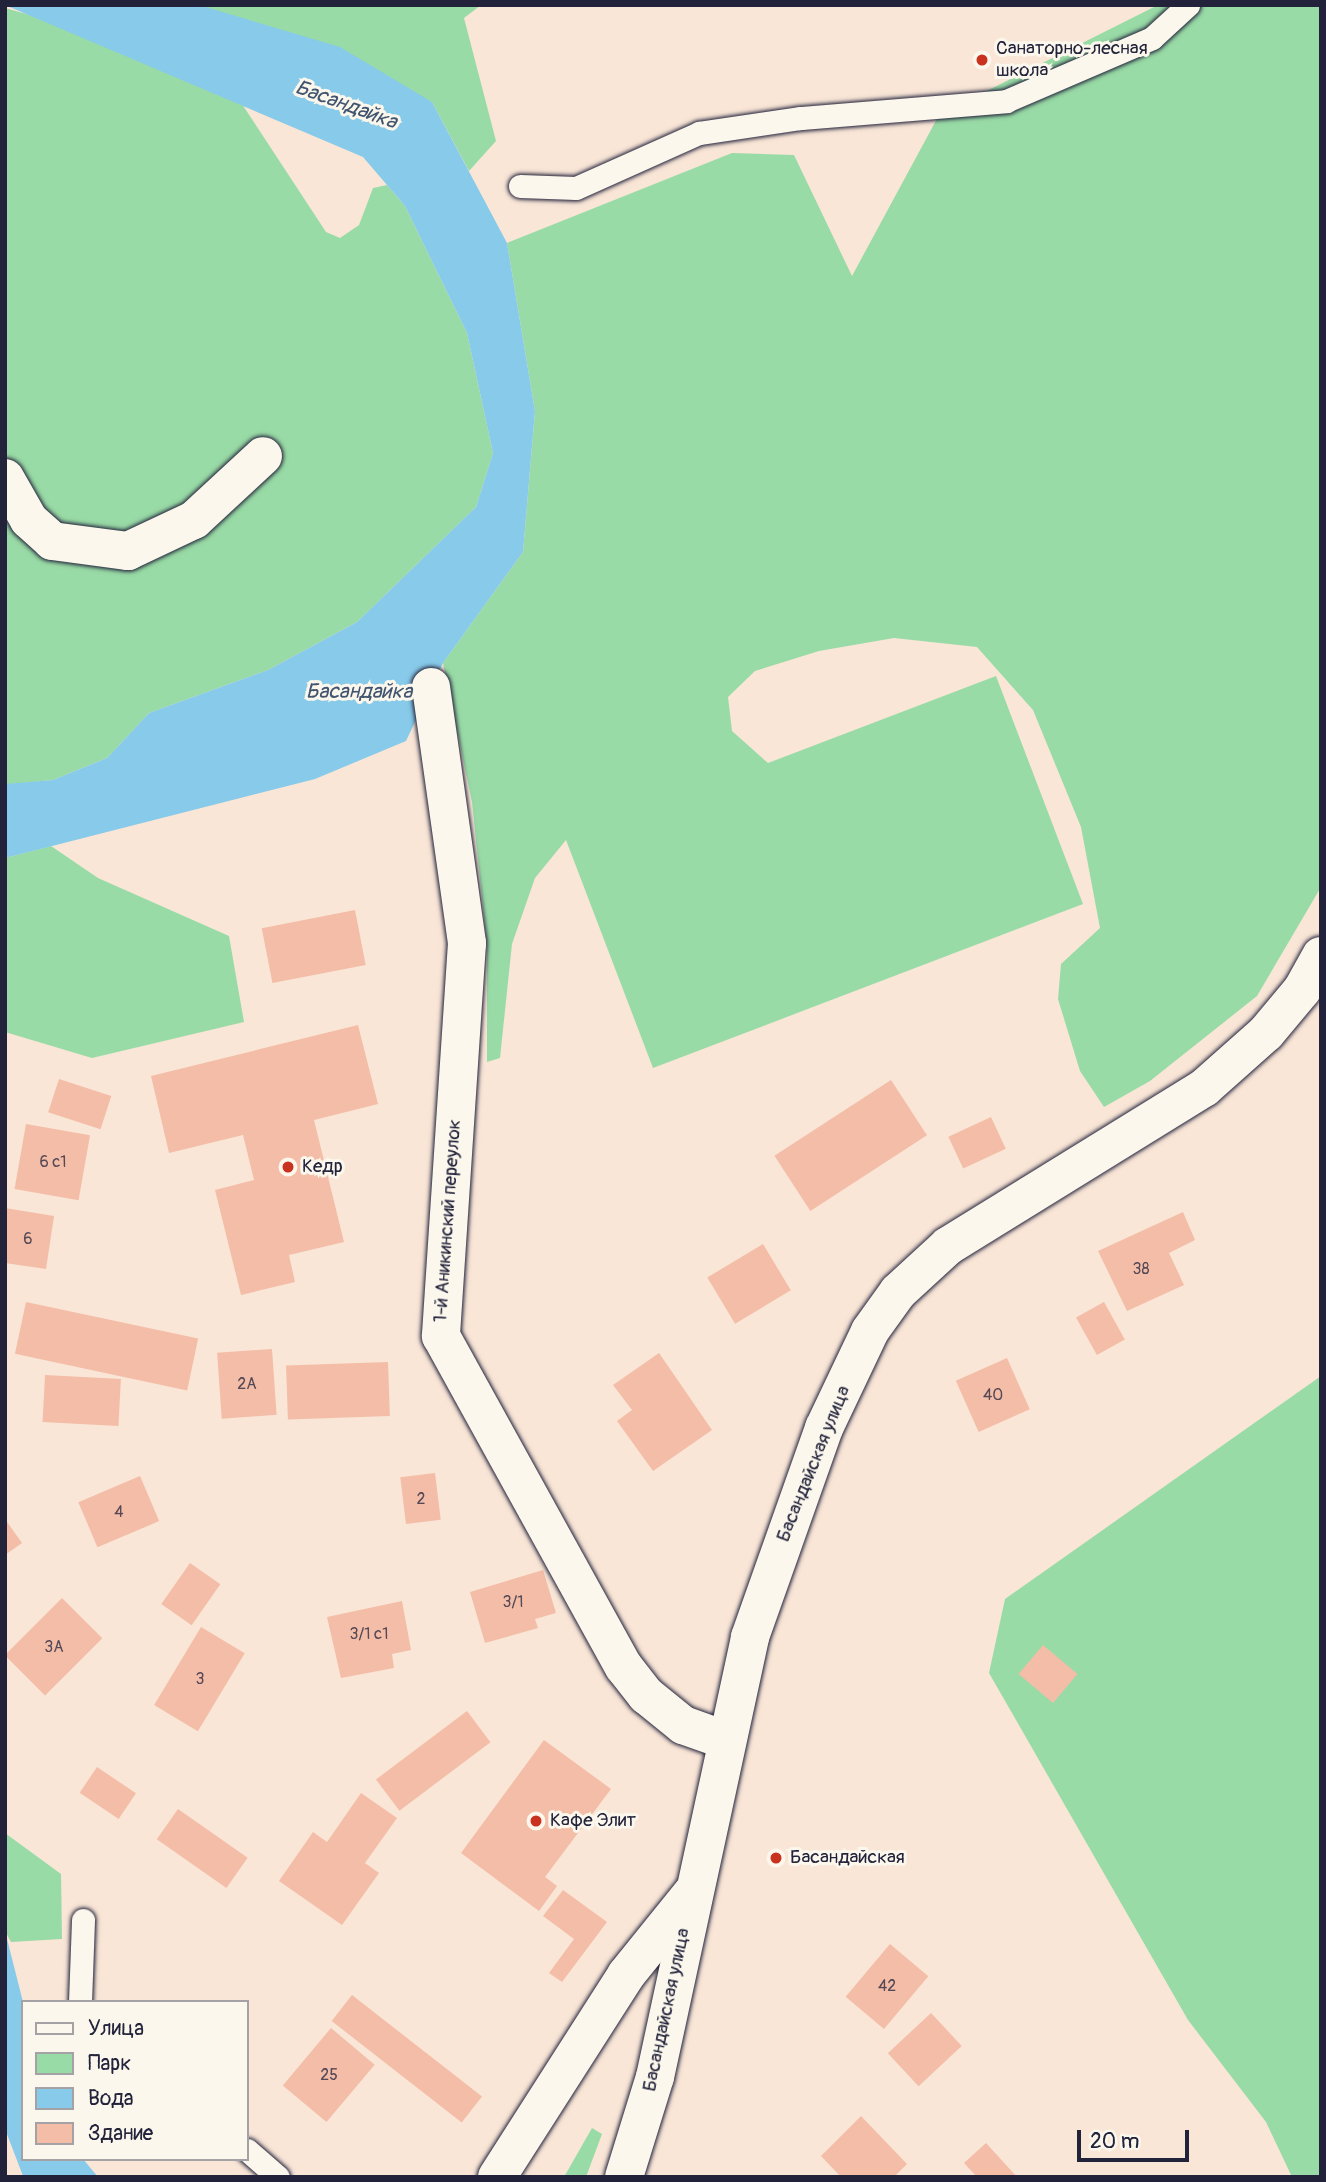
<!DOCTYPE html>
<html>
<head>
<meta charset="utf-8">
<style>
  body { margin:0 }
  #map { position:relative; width:1326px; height:2182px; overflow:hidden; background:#f9e6d7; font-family:Pangolin,sans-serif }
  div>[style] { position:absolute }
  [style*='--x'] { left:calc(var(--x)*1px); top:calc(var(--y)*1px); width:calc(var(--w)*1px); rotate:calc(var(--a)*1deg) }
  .green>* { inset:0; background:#99dba6 }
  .water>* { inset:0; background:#87cae9 }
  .building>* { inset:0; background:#f4bda7; transform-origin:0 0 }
  .roads { filter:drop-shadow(0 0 2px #22223b) drop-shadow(0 0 2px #22223b) }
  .lane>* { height:23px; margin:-11.5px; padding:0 11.5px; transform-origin:11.5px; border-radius:11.5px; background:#fbf7ec }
  .street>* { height:38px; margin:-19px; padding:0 19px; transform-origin:19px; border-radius:19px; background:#fbf7ec }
  .secondary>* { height:38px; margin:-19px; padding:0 19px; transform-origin:19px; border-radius:19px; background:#fbf7ec }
  .dots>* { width:19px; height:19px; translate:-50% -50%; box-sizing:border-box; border:4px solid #fbf7ec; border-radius:50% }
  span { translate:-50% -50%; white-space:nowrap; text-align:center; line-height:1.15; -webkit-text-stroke:6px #fbf7ec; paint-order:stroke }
  .number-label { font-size:16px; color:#564956 }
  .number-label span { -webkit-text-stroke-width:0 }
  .poi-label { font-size:19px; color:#22223b }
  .left { translate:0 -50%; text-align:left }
  .street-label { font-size:19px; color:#22223b }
  .water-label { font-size:21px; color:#40546f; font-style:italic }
  .frame { position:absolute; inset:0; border:7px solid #22223b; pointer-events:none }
  .legend { position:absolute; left:21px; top:2000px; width:228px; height:161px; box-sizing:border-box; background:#fbf7ec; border:2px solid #a4a2a5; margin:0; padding:9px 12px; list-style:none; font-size:21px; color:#22223b }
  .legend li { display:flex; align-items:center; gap:14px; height:35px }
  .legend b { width:35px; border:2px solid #a4a2a5 }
  .scale { position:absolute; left:1077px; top:2130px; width:112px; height:32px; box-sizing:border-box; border:4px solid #22223b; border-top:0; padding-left:9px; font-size:21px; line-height:24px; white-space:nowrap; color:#22223b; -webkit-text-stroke:5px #fbf7ec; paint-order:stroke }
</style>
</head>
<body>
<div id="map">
  <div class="green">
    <i style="clip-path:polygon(199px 5px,481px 5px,464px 18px,496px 141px,469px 171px,432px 102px)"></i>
    <i style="clip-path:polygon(1158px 5px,1321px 5px,1321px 887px,1257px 996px,1150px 1081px,1104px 1107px,1080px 1071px,1058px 999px,1061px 964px,1100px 928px,1081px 827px,1033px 710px,977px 647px,894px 638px,819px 651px,755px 671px,728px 697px,732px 731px,768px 763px,996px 676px,1083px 904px,653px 1068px,566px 840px,535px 878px,512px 944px,500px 1058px,487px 1062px,487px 945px,472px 802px,443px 663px,523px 552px,535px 411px,507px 243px,732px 153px,794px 155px,852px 276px,939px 115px)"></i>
    <i style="clip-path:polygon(5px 8px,48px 20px,240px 101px,326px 232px,340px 238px,359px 225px,373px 188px,387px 185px,405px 206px,467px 333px,493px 453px,476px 507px,357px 622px,268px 670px,149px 713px,107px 758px,53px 780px,13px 784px,5px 784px)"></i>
    <i style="clip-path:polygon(51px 846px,98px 878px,229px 936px,244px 1022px,92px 1058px,5px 1032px,5px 858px)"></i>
    <i style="clip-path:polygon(1321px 1376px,1321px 2177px,1292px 2177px,1266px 2122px,1188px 2020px,989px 1673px,1005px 1599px)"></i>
    <i style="clip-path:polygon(5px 1833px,61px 1874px,62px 1939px,11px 1942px,5px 1931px)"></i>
    <i style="clip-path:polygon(592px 2128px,602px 2134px,586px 2177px,564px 2177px)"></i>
  </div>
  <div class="water">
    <i style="clip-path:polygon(5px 5px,199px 5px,340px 47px,432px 102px,507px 243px,535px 411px,523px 552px,443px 663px,406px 741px,315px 779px,5px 858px,5px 784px,53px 780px,107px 758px,149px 713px,268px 670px,357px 622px,476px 507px,493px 453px,467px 333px,405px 206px,363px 157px)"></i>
    <i style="clip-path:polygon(5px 1931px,23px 2002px,23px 2159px,83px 2159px,98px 2177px,23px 2176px,5px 2129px)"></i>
  </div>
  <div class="building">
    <i style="left:355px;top:910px;width:56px;height:95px;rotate:79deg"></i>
    <i style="clip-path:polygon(358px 1025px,378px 1104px,314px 1120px,344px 1242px,289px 1255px,295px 1282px,241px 1295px,215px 1190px,254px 1180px,243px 1135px,169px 1153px,151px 1076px)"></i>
    <i style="left:59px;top:1079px;width:55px;height:35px;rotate:18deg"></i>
    <i style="left:891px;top:1080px;width:66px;height:139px;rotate:57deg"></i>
    <i style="left:991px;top:1117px;width:35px;height:47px;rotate:65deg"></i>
    <i style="left:26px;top:1124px;width:65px;height:66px;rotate:10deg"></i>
    <i style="clip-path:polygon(5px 1208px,54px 1216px,46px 1269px,5px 1263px)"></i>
    <i style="clip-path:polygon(1183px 1212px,1195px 1240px,1169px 1253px,1184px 1285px,1127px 1311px,1098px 1251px)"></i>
    <i style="left:763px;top:1244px;width:54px;height:65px;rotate:59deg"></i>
    <i style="left:26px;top:1302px;width:176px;height:53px;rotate:12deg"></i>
    <i style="left:1104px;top:1302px;width:43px;height:32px;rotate:61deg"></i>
    <i style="left:272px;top:1349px;width:66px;height:55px;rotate:86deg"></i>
    <i style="clip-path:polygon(659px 1353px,712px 1430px,653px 1471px,617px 1421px,632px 1410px,613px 1385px)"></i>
    <i style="left:1007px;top:1358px;width:56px;height:56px;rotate:66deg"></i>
    <i style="left:388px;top:1362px;width:54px;height:102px;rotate:88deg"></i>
    <i style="left:45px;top:1375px;width:76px;height:47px;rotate:3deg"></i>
    <i style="left:435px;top:1473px;width:47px;height:35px;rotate:83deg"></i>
    <i style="left:140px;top:1476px;width:49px;height:67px;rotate:67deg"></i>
    <i style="clip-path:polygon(5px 1519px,22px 1543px,5px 1555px)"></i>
    <i style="left:190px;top:1563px;width:37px;height:50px;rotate:35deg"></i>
    <i style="clip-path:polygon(543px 1570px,556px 1613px,535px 1619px,538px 1628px,485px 1643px,470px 1592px)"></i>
    <i style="left:62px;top:1598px;width:57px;height:81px;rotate:45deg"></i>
    <i style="clip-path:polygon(402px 1601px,411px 1650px,392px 1654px,394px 1668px,341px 1678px,327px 1617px)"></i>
    <i style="left:201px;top:1627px;width:51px;height:91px;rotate:31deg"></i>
    <i style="left:1043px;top:1645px;width:45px;height:38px;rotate:40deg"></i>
    <i style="left:467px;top:1711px;width:39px;height:114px;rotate:53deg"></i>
    <i style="clip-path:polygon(544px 1740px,611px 1789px,545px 1877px,557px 1886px,539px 1911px,461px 1853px)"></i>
    <i style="left:97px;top:1767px;width:47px;height:31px;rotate:34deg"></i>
    <i style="clip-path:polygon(361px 1793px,397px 1818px,365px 1863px,379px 1873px,342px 1925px,279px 1881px,313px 1832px,327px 1842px)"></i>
    <i style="left:178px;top:1809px;width:85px;height:37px;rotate:35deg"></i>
    <i style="clip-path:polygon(563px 1890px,607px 1922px,562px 1982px,549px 1973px,574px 1939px,543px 1916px)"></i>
    <i style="left:890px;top:1944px;width:50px;height:69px;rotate:40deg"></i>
    <i style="left:352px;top:1995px;width:165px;height:33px;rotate:38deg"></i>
    <i style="left:931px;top:2013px;width:45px;height:59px;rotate:47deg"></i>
    <i style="left:331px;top:2028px;width:57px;height:75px;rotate:40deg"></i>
    <i style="clip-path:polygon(861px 2116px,907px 2164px,894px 2177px,841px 2177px,821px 2156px)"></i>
    <i style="clip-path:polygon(986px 2143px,1017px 2177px,977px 2177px,964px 2163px)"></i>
  </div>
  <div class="roads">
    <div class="lane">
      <i style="--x:520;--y:186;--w:56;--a:2"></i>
      <i style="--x:576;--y:188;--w:135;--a:-24.1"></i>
      <i style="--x:699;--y:133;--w:103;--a:-8.4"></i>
      <i style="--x:801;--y:118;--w:206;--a:-4.7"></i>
      <i style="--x:1006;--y:101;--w:159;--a:-23.3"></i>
      <i style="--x:1152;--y:38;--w:49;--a:-42.5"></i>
      <i style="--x:80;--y:2002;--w:82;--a:-87.9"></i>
      <i style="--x:247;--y:2150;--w:41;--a:41.1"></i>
    </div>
    <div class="street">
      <i style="--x:5;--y:478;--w:48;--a:60.3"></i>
      <i style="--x:29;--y:520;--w:31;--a:42"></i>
      <i style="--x:52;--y:541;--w:77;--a:7.5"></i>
      <i style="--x:128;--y:551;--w:73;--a:-25.2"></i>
      <i style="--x:194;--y:520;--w:94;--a:-42.8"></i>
      <i style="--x:431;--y:687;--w:259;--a:82"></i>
      <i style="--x:467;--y:943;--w:394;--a:93.8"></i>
      <i style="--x:441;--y:1336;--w:378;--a:61.1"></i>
      <i style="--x:624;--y:1667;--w:36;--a:52"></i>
      <i style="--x:646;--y:1695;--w:48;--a:39"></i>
      <i style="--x:683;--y:1725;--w:45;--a:19.7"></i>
      <i style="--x:497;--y:2177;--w:240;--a:-57.4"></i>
      <i style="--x:626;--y:1975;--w:107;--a:-51.1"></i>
    </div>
    <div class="secondary">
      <i style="--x:624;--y:2177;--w:105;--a:-72.8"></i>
      <i style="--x:655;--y:2077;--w:450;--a:-77.8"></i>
      <i style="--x:750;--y:1637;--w:222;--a:-70.5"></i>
      <i style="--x:824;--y:1428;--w:107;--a:-64.6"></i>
      <i style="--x:870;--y:1331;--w:48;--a:-54.3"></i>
      <i style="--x:898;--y:1292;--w:68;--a:-42.6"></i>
      <i style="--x:948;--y:1246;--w:301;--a:-31.7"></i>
      <i style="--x:1204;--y:1088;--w:83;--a:-41.6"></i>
      <i style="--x:1266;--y:1033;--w:56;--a:-50.1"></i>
      <i style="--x:1302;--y:990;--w:39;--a:-61"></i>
    </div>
  </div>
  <div class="dots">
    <i style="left:982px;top:60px;background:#c8321e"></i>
    <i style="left:288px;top:1167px;background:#c8321e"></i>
    <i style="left:536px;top:1821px;background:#c8321e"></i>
    <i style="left:776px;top:1858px;background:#c8321e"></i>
  </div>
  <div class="number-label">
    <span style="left:53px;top:1162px">6 с1</span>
    <span style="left:28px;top:1239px">6</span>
    <span style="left:1141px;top:1269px">38</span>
    <span style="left:247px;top:1384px">2А</span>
    <span style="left:993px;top:1395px">40</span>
    <span style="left:421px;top:1499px">2</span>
    <span style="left:119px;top:1512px">4</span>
    <span style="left:513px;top:1602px">3/1</span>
    <span style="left:369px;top:1634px">3/1 с1</span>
    <span style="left:54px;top:1647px">3А</span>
    <span style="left:200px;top:1679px">3</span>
    <span style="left:887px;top:1986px">42</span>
    <span style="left:329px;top:2075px">25</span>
  </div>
  <div class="poi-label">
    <span class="left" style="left:996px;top:60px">Санаторно-лесная<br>школа</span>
    <span class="left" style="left:302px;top:1167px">Кедр</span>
    <span class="left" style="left:550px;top:1821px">Кафе Элит</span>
    <span class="left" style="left:790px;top:1858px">Басандайская</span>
  </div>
  <div class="street-label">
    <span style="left:448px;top:1221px;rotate:-86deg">1-й Аникинский переулок</span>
    <span style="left:814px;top:1464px;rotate:-68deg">Басандайская улица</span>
    <span style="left:667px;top:2010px;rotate:-78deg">Басандайская улица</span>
  </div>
  <div class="water-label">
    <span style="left:346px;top:105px;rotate:20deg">Басандайка</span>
    <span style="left:359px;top:692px">Басандайка</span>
  </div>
  <div class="frame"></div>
  <ul class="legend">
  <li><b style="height:9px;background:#fbf7ec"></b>Улица</li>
  <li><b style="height:19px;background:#99dba6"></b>Парк</li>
  <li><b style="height:19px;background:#87cae9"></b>Вода</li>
  <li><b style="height:19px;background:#f4bda7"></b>Здание</li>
  </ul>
  <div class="scale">20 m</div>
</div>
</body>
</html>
